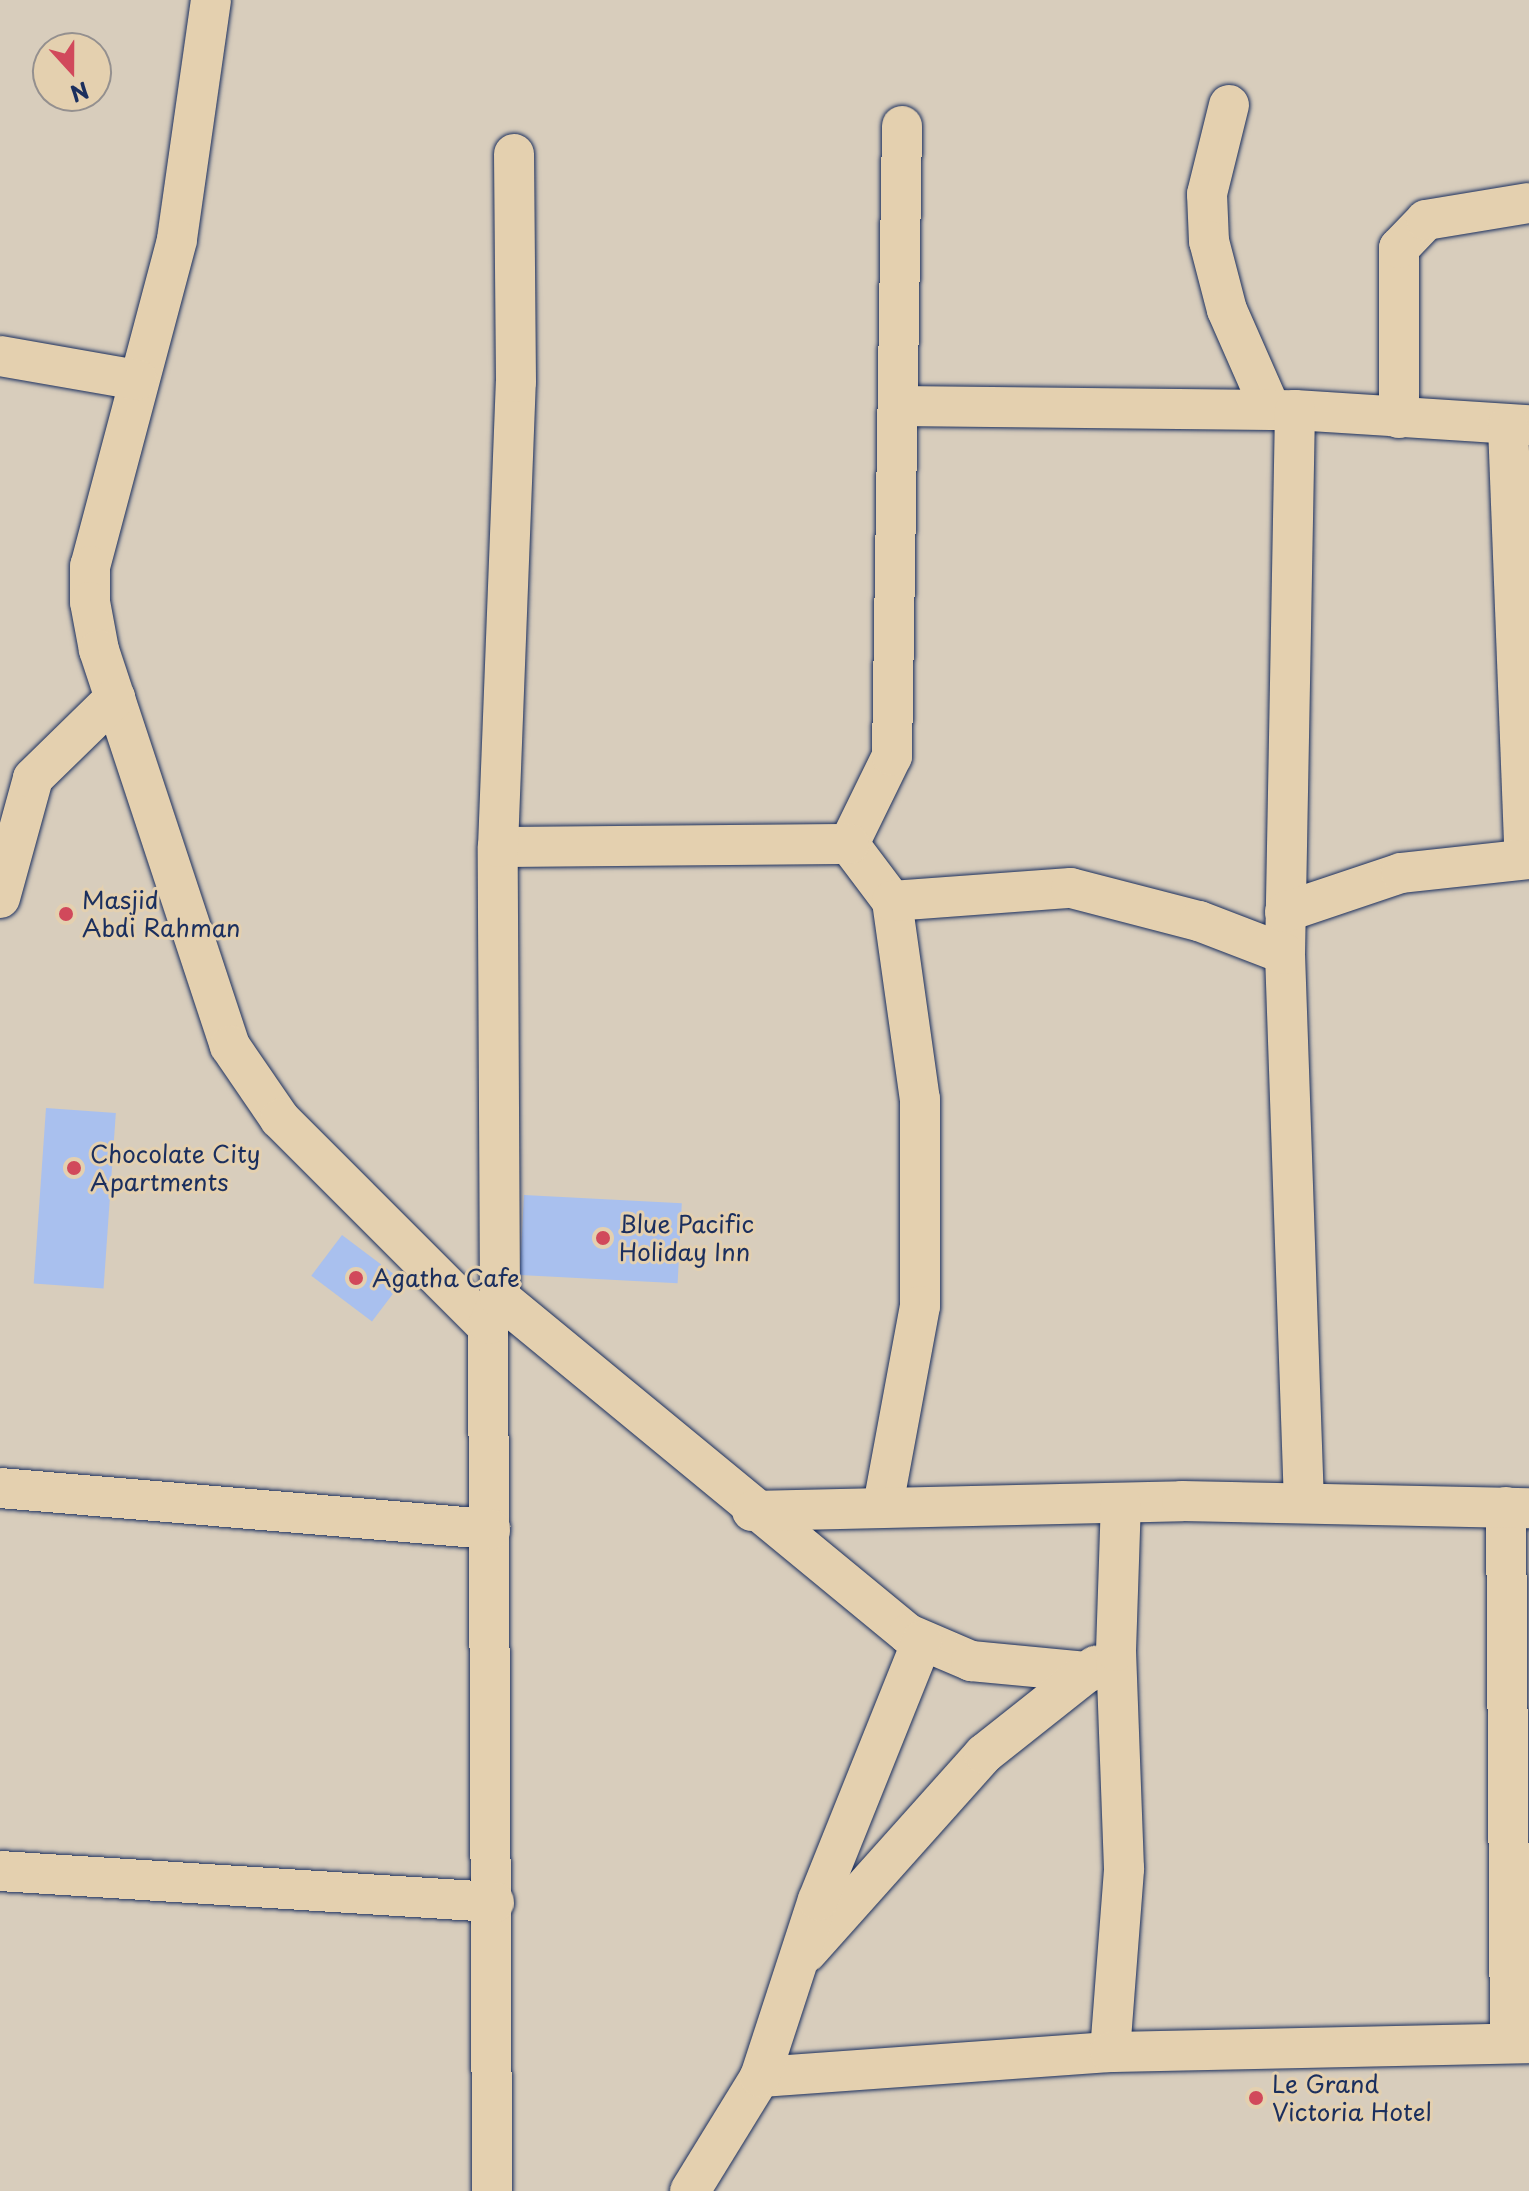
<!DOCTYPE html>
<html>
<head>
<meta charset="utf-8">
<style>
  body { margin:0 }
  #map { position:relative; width:1529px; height:2191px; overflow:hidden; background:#d8cdbc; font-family:"Playpen Sans",sans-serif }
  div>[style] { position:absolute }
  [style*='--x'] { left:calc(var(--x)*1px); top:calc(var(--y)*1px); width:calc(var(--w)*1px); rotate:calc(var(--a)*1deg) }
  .building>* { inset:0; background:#a9c0ee; transform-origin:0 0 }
  .roads { filter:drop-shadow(0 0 2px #1b2f5e) drop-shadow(0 0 2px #1b2f5e) }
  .street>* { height:40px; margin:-20px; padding:0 20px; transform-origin:20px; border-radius:20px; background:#e4d0af }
  .dots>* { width:22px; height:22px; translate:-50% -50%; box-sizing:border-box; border:4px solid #e4d0af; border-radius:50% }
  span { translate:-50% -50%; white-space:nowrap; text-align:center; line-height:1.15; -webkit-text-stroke:6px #e4d0af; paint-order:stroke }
  .poi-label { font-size:24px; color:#1b2f5e }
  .left { translate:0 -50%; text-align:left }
  .north { position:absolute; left:32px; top:32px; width:80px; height:80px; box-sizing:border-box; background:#e4d0af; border:2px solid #94908f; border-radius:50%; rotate:159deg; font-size:22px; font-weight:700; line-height:32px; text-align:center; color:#1b2f5e }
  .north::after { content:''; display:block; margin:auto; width:28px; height:36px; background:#d1495b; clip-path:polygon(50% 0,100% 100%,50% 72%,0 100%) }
</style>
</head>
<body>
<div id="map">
  <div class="building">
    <i style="left:46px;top:1108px;width:70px;height:176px;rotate:4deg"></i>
    <i style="left:524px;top:1195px;width:158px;height:80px;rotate:3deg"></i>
    <i style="left:342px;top:1235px;width:76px;height:51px;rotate:37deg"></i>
  </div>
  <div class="roads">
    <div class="street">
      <i style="--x:211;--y:0;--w:242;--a:98.1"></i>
      <i style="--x:177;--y:240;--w:337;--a:104.9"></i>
      <i style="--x:90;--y:566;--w:36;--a:90"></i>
      <i style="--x:90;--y:602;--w:49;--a:79.4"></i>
      <i style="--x:99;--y:650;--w:417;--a:71.7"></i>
      <i style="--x:230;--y:1046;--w:88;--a:55.6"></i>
      <i style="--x:280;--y:1119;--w:294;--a:45"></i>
      <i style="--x:488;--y:1327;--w:864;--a:89.73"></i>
      <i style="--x:1229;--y:105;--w:92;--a:103.9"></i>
      <i style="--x:1207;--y:194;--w:47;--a:87.6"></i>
      <i style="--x:1209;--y:241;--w:71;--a:75.4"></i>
      <i style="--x:1227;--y:310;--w:109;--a:66.3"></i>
      <i style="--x:0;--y:356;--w:139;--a:9.9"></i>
      <i style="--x:898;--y:406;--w:397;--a:0.6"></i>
      <i style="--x:1295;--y:410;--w:234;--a:3.7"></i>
      <i style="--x:1295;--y:410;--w:544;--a:91.05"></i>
      <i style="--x:1285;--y:954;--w:549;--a:88.02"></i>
      <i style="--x:1399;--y:418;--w:170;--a:-90"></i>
      <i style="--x:1399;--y:248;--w:39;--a:-46"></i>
      <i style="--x:1426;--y:220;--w:104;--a:-9.4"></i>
      <i style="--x:1508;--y:426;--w:433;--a:87.8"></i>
      <i style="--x:849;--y:844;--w:98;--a:-64"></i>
      <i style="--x:892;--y:756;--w:630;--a:-89.09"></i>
      <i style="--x:849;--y:844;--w:71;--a:53"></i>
      <i style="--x:892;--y:901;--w:200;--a:82"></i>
      <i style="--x:920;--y:1099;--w:207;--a:90"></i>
      <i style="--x:920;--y:1306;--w:203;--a:100.5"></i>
      <i style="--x:498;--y:847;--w:351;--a:-0.5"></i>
      <i style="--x:0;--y:898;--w:124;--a:-74.6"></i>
      <i style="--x:33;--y:778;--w:115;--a:-44.3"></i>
      <i style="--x:892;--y:901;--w:179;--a:-4.2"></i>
      <i style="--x:1071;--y:888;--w:132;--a:14.5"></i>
      <i style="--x:1199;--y:921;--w:92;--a:21"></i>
      <i style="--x:1285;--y:912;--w:122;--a:-18.6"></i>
      <i style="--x:1401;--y:873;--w:129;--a:-6.2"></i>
      <i style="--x:500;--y:1298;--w:451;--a:-90.3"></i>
      <i style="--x:498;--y:847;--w:465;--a:-87.8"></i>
      <i style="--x:516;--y:382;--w:228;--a:-90.5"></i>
      <i style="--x:489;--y:1324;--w:28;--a:-67"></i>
      <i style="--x:500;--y:1298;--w:529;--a:39.47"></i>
      <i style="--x:908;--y:1634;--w:69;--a:23.2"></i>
      <i style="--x:971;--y:1661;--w:118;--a:5.4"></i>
      <i style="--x:0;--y:1488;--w:492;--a:4.8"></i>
      <i style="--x:1506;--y:1507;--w:535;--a:89.57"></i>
      <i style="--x:752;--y:1511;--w:430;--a:-1.3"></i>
      <i style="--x:1182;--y:1501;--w:347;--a:1.2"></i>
      <i style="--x:0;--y:1871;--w:495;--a:3.6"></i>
      <i style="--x:807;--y:1952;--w:266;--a:-48.2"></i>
      <i style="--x:984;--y:1754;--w:142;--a:-38.4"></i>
      <i style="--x:1110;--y:2052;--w:184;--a:-85.6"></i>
      <i style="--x:1124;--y:1869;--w:218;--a:-92.1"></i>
      <i style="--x:1116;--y:1651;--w:147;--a:-88.1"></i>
      <i style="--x:760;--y:2077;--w:351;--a:-4.1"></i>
      <i style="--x:1110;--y:2052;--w:419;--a:-1.2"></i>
      <i style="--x:690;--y:2191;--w:134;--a:-58.4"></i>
      <i style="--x:760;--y:2077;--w:186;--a:-71.9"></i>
      <i style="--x:818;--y:1900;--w:279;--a:-68.1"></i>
    </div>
  </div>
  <div class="dots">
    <i style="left:66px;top:914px;background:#d1495b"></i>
    <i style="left:74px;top:1168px;background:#d1495b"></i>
    <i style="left:603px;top:1238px;background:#d1495b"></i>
    <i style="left:356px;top:1278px;background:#d1495b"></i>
    <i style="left:1256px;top:2098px;background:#d1495b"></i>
  </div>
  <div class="poi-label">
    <span class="left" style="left:82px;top:914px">Masjid<br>Abdi Rahman</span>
    <span class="left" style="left:90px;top:1168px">Chocolate City<br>Apartments</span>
    <span class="left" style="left:619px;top:1238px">Blue Pacific<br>Holiday Inn</span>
    <span class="left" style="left:372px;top:1278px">Agatha Cafe</span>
    <span class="left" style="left:1272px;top:2098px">Le Grand<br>Victoria Hotel</span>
  </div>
  <div class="north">N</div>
</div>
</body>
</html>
